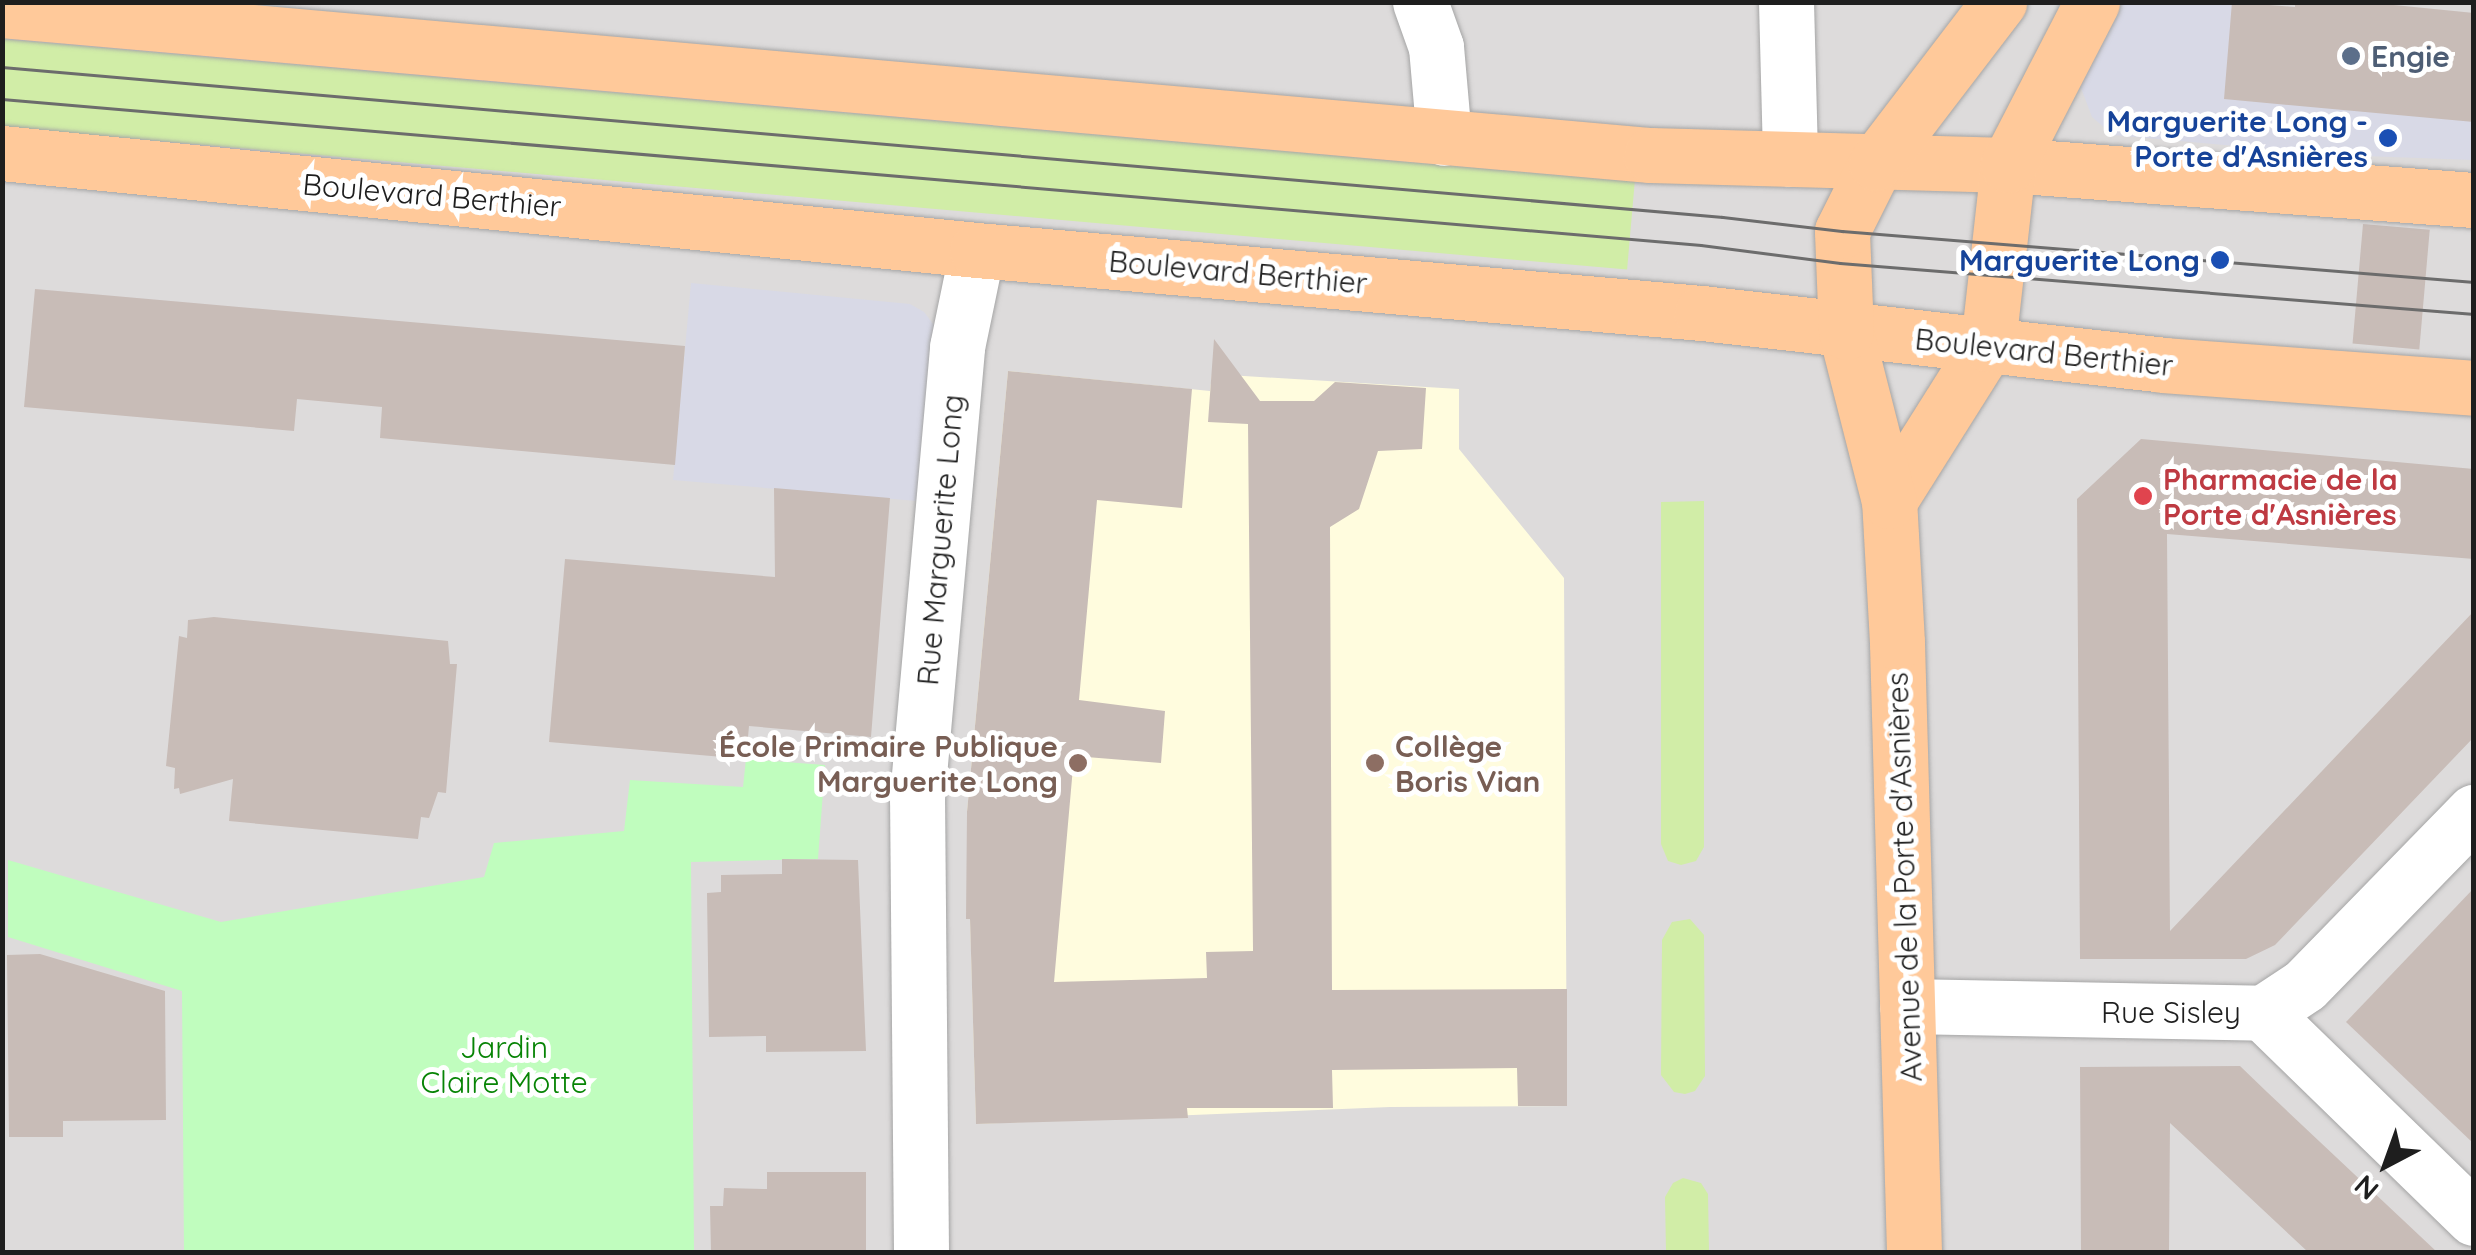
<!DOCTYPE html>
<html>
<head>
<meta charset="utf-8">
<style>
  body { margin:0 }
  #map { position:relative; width:2476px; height:1255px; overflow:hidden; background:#f0ebe4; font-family:Quicksand,sans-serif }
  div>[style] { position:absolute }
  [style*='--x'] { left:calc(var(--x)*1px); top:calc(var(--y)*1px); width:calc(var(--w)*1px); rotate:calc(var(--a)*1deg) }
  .residential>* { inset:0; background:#dddbdb; transform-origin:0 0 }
  .education>* { inset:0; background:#fffcde }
  .grass>* { inset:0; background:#d1eda7; transform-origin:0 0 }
  .park>* { inset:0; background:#c0fdbe }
  .plaza>* { inset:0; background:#d8d9e6 }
  .building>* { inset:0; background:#c8bcb7; transform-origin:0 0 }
  .roads { filter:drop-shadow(0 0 2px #a5a5a5) drop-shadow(0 0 2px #a5a5a5) }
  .street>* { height:55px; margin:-27.5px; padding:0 27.5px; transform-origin:27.5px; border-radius:27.5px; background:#fff }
  .primary>* { height:55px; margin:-27.5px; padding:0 27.5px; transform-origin:27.5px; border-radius:27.5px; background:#ffc99a }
  .tram>* { height:2.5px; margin:-1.25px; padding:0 1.25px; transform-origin:1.25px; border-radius:1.25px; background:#6c6c6c }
  .dots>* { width:28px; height:28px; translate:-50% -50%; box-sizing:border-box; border:5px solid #fff; border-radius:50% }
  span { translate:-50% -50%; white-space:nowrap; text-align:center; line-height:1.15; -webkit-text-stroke:10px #fff; paint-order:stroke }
  .service-label { font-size:30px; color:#4e5e75; font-weight:700 }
  .left { translate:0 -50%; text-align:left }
  .transit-label { font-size:30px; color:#164399; font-weight:700 }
  .right { translate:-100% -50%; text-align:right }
  .street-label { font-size:30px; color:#1e1e1e }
  .health-label { font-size:30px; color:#be3a42; font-weight:700 }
  .education-label { font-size:30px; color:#785e54; font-weight:700 }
  .park-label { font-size:30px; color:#078405 }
  .frame { position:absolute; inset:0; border:5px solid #1e1e1e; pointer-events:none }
  .north { position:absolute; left:2336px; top:1115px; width:100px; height:100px; -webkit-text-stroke:8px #fff; paint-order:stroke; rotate:221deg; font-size:28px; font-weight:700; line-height:40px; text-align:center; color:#1e1e1e }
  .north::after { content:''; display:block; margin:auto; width:35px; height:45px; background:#1e1e1e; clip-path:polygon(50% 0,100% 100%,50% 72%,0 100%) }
</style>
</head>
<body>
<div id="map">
  <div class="residential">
    <i style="left:2px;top:3px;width:2471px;height:1249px"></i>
  </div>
  <div class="education">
    <i style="clip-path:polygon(1008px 371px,1210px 391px,1212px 374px,1459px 389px,1459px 449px,1564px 578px,1567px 1106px,1390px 1107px,976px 1124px,967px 812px)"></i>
  </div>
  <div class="grass">
    <i style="left:2px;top:39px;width:1639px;height:88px;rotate:5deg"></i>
    <i style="clip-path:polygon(1704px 501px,1704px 847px,1696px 861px,1681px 865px,1668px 861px,1661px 844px,1661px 502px)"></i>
    <i style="clip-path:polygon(1690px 919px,1704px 935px,1705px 1076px,1695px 1091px,1685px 1094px,1674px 1092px,1661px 1075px,1662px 940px,1672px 922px)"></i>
    <i style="clip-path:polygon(1683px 1178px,1701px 1183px,1708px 1194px,1709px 1252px,1666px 1252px,1665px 1197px,1673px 1183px)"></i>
  </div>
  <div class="park">
    <i style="clip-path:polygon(746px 759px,825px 765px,818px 859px,691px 862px,694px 1252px,184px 1252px,182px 991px,8px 937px,8px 860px,221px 922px,484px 877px,494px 843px,624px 831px,630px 780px,743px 787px)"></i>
  </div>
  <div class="plaza">
    <i style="clip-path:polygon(2122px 3px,2232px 3px,2473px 122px,2473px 160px,2337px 155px,2113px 135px,2092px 117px,2081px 88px,2084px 70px)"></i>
    <i style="clip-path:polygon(691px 283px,910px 304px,924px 312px,934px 325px,928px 502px,673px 480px)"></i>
  </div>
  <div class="building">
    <i style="clip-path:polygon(2232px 2px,2295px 7px,2295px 2px,2364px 2px,2474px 13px,2474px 122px,2224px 99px)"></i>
    <i style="left:2363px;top:224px;width:67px;height:120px;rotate:5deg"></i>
    <i style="clip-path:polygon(35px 289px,685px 346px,675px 465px,380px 438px,382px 407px,297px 399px,294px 431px,24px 407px)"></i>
    <i style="clip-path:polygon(1214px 339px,1260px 401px,1314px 401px,1335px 382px,1426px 388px,1422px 449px,1378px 451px,1359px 509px,1330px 527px,1332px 990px,1567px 989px,1567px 1106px,1518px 1106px,1517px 1068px,1332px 1070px,1333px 1108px,1187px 1108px,1188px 1118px,976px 1124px,970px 919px,966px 919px,967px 812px,1008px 371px,1192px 389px,1182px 508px,1097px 500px,1079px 700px,1165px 711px,1161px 763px,1074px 756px,1054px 982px,1207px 978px,1206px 952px,1253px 951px,1248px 424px,1208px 422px)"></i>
    <i style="clip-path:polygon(2141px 439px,2474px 469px,2474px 559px,2167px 534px,2170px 931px,2474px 611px,2474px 737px,2275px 945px,2246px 959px,2080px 959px,2077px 499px)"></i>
    <i style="clip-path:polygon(774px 488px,890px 498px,871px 737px,749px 726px,746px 759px,549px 742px,565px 559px,775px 577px)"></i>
    <i style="clip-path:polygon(214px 617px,448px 641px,450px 664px,457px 664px,446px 793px,438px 792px,429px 818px,421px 817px,418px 839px,229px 821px,233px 779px,180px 794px,179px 788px,174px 789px,175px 768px,166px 766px,179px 636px,187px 638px,188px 620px)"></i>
    <i style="clip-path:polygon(782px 859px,858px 860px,866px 1051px,766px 1052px,766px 1036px,709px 1037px,707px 893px,721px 892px,721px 875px,782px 874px)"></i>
    <i style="clip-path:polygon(2474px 888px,2474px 1144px,2346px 1022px)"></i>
    <i style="clip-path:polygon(40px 954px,165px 991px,166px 1120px,63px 1121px,63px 1137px,9px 1137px,7px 955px)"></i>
    <i style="clip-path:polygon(2240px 1066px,2267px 1092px,2437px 1252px,2308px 1252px,2170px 1123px,2169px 1252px,2081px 1252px,2080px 1067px)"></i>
    <i style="clip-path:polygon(767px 1172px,866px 1172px,866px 1252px,711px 1252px,710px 1206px,723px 1206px,724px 1188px,767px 1189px)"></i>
  </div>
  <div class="roads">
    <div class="street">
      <i style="--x:1420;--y:2;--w:48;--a:70.4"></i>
      <i style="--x:1436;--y:47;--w:91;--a:85"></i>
      <i style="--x:1786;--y:2;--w:157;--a:88.5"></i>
      <i style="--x:1907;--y:1006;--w:356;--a:1.1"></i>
      <i style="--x:2263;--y:1013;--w:50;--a:-33.7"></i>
      <i style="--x:2305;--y:985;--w:242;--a:-45.7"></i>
      <i style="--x:2263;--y:1013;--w:294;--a:44.2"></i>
      <i style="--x:921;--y:1252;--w:455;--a:-90.5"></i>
      <i style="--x:917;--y:797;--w:452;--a:-84.9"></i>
      <i style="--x:957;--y:347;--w:99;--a:-78.3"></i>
    </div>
    <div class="primary">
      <i style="--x:2;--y:10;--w:1655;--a:5.03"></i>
      <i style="--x:1651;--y:155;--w:357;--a:1.6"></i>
      <i style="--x:2008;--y:165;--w:467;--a:4.3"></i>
      <i style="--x:2;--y:153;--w:980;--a:5.68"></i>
      <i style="--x:977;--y:250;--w:728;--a:4.97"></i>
      <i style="--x:1702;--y:313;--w:464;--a:6.4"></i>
      <i style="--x:2163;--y:365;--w:312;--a:4.2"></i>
      <i style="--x:1889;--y:501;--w:186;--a:-57.8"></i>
      <i style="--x:1988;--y:344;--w:180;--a:-83.6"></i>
      <i style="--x:2008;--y:165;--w:183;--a:-62.7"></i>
      <i style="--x:1914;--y:1252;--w:610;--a:-91.6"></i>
      <i style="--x:1897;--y:642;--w:141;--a:-93.2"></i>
      <i style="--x:1889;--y:501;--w:174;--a:-104.3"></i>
      <i style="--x:1846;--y:332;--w:101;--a:-92.3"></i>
      <i style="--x:1842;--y:231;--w:76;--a:-63.4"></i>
      <i style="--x:1876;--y:163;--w:203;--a:-52.6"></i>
    </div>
  </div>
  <div class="tram">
    <i style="--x:2;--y:67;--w:1727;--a:4.98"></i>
    <i style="--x:1722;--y:217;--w:121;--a:6.7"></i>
    <i style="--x:1842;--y:231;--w:634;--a:4.61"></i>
    <i style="--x:2;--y:99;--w:1705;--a:4.91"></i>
    <i style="--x:1701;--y:245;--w:140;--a:7.4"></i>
    <i style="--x:1840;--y:263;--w:636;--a:4.6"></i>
  </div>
  <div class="dots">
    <i style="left:2351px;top:56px;background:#5c6f8a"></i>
    <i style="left:2388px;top:138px;background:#1a4fb4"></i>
    <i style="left:2220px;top:260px;background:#1a4fb4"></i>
    <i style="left:2143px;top:496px;background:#e0444e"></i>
    <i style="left:1078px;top:763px;background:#8d6e63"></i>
    <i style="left:1375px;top:763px;background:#8d6e63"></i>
  </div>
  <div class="service-label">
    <span class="left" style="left:2371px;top:56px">Engie</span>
  </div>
  <div class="transit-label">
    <span class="right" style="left:2368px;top:138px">Marguerite Long -<br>Porte d'Asnières</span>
    <span class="right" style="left:2200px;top:260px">Marguerite Long</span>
  </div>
  <div class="street-label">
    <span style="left:432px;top:195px;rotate:5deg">Boulevard Berthier</span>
    <span style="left:1238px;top:272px;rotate:5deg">Boulevard Berthier</span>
    <span style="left:2044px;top:352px;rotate:6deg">Boulevard Berthier</span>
    <span style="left:940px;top:540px;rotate:-85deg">Rue Marguerite Long</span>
    <span style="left:1904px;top:877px;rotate:-92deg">Avenue de la Porte d'Asnières</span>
    <span style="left:2171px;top:1012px">Rue Sisley</span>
  </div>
  <div class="health-label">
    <span class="left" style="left:2163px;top:496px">Pharmacie de la<br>Porte d'Asnières</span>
  </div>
  <div class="education-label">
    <span class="right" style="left:1058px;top:763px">École Primaire Publique<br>Marguerite Long</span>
    <span class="left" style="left:1395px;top:763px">Collège<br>Boris Vian</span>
  </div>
  <div class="park-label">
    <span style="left:504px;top:1064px">Jardin<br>Claire Motte</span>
  </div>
  <div class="frame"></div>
  <div class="north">N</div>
</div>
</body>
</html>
